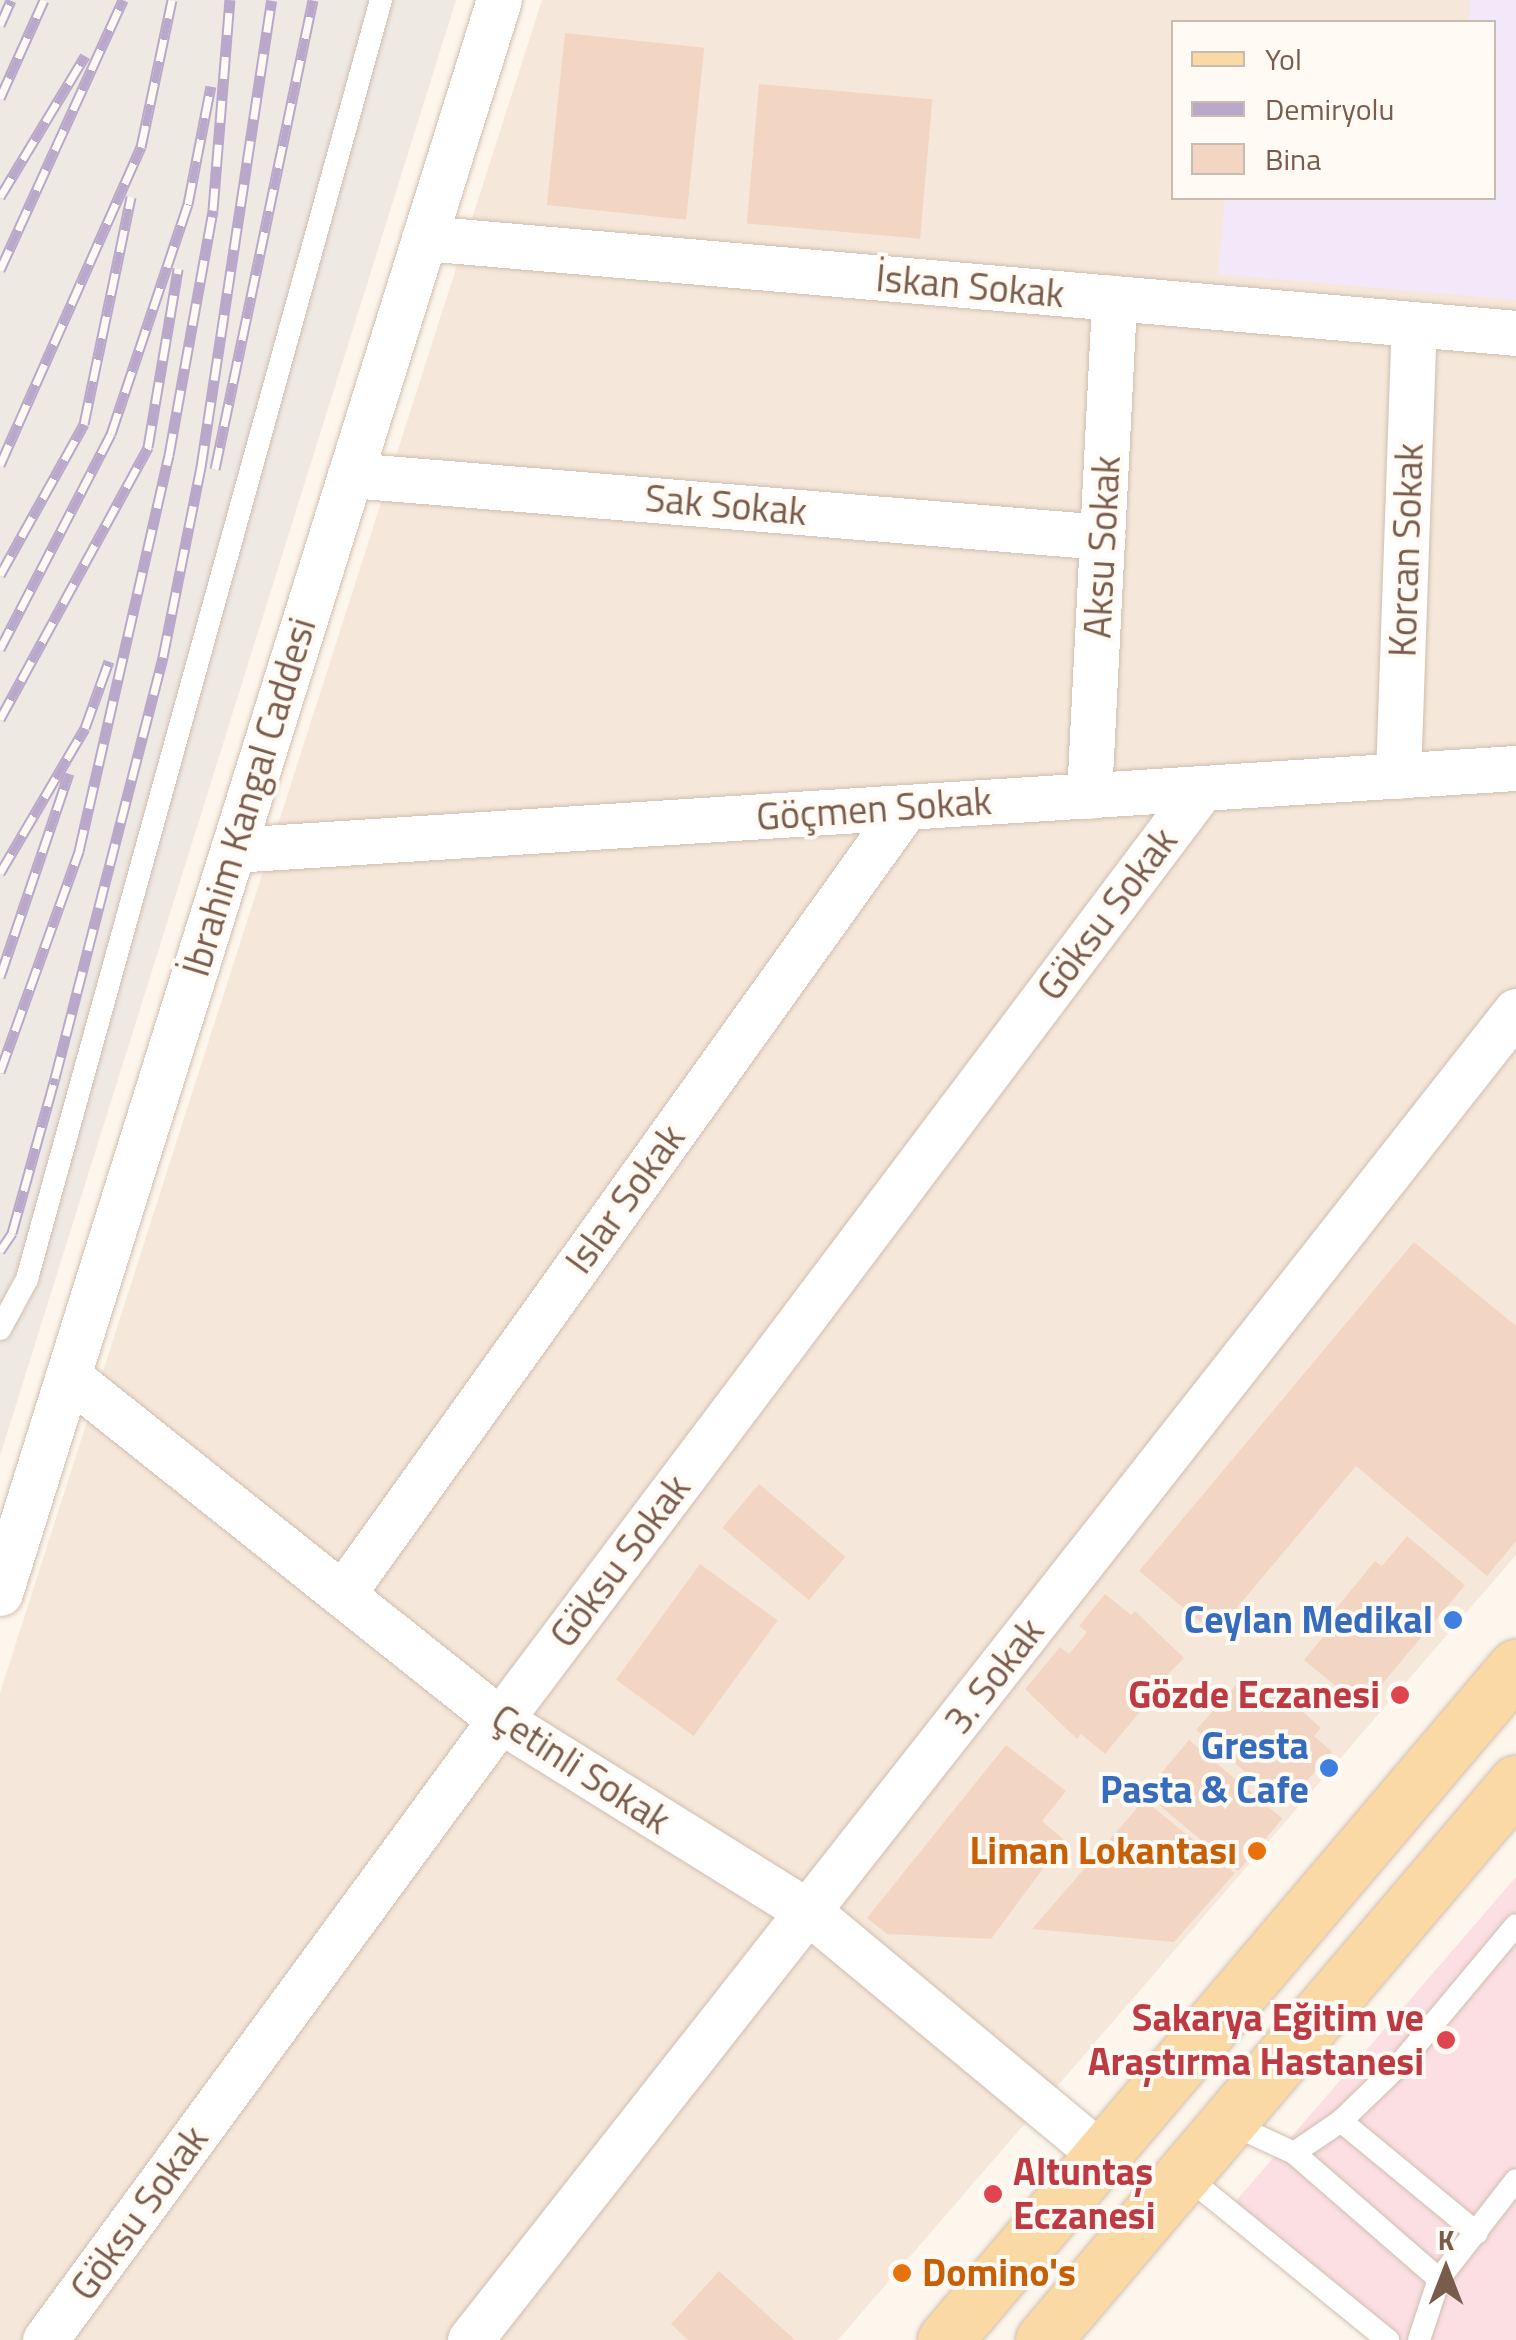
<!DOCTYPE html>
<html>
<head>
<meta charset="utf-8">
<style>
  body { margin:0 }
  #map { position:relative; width:1516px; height:2340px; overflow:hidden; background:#fdf6ec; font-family:"Titillium Web",sans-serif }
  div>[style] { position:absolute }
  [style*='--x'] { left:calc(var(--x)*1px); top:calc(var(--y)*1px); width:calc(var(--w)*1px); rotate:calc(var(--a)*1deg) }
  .residential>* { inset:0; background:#f5e8da }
  .industrial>* { inset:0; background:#efe9e4 }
  .education>* { inset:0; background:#f3e8fa }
  .medical>* { inset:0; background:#fbdfe3 }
  .building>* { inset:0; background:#f3d5c3; transform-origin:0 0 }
  .roads { filter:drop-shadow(0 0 2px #d1beb0) drop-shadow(0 0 2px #d1beb0) }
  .lane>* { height:22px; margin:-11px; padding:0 11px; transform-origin:11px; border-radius:11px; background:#fff }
  .street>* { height:45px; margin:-22.5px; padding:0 22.5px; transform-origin:22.5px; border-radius:22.5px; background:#fff }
  .primary>* { height:55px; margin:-27.5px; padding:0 27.5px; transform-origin:27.5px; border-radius:27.5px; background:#fbd9a5 }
  .rail>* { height:11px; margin-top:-5.5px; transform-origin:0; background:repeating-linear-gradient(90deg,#fffaf3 0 22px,#b9a8c9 0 44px); box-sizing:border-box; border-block:2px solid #b9a8c9 }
  .dots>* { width:28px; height:28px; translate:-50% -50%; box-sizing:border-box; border:5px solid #fffaf3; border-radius:50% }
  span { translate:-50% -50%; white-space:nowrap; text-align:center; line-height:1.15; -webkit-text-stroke:8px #fffaf3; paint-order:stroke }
  .street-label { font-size:38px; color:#7a5c4d }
  .shop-label { font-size:38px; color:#366cbe; font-weight:700 }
  .right { translate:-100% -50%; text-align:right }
  .health-label { font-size:38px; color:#be3a42; font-weight:700 }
  .left { translate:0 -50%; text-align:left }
  .food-label { font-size:38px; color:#c56008; font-weight:700 }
  .legend { position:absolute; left:1171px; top:20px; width:325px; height:180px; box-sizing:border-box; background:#fffaf3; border:2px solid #cabbb1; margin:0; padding:12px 18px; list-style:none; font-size:30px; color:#7a5c4d }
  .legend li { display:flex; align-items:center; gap:20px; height:50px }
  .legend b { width:50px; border:2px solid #cabbb1 }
  .north { position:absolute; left:1396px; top:2220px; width:100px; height:100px; -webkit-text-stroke:8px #fffaf3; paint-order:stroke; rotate:0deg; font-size:28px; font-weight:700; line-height:40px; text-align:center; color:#7a5c4d }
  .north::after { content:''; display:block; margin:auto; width:35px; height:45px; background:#7a5c4d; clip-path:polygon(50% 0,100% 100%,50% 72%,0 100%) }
</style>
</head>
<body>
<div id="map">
  <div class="residential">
    <i style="clip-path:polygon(evenodd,542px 0,1516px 0,1516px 1555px,838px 2340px,0 2340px,0 1693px,542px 0,1174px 22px,1494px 22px,1494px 198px,1174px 198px,1174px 22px)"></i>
  </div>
  <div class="industrial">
    <i style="clip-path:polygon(0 0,456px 0,0 1456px)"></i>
  </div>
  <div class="education">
    <i style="clip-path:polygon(1470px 0,1516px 0,1516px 300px,1218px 274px,1225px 198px,1494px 198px,1494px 22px,1468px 22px)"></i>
  </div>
  <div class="medical">
    <i style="clip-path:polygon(1516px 1877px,1516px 2340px,1376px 2340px,1235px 2202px)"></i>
  </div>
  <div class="building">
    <i style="left:565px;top:33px;width:140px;height:173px;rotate:6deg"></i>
    <i style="left:759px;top:84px;width:174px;height:140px;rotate:5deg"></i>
    <i style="clip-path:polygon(1414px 1242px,1516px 1326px,1516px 1541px,1487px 1576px,1356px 1466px,1215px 1634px,1139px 1571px)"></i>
    <i style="left:759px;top:1484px;width:113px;height:57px;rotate:40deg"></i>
    <i style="clip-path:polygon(1407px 1536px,1465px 1585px,1362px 1708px,1304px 1660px,1326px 1633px,1320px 1628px,1375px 1561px,1382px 1566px)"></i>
    <i style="left:700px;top:1564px;width:96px;height:143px;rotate:36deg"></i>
    <i style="clip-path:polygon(1105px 1594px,1131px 1615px,1135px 1611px,1184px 1658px,1139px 1704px,1143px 1708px,1105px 1754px,1081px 1734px,1077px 1739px,1025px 1689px,1060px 1647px,1069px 1654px,1087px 1632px,1079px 1626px)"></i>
    <i style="clip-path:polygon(1244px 1676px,1271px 1698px,1278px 1690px,1321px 1728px,1314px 1736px,1332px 1752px,1285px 1806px,1196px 1730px)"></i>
    <i style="left:1189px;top:1740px;width:122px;height:69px;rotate:40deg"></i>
    <i style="clip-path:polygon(1006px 1745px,1066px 1791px,1042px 1821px,1064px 1840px,991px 1939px,887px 1934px,867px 1918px)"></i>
    <i style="clip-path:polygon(1144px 1800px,1235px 1873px,1174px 1942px,1032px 1929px)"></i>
    <i style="clip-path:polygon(719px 2271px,795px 2340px,688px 2340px,671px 2324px)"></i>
  </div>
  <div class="roads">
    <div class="lane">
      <i style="--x:0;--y:1329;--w:57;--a:-61.6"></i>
      <i style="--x:27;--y:1279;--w:1327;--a:-74.53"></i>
      <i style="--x:1341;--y:2121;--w:176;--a:39.5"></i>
      <i style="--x:1227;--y:2122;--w:74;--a:24.8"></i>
      <i style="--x:1294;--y:2153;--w:57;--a:-34.2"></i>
      <i style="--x:1341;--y:2121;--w:81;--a:-44"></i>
      <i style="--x:1399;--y:2065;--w:182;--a:-50.1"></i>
      <i style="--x:1294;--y:2153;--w:192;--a:41"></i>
      <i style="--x:1181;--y:2172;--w:267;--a:39.1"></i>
      <i style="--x:1419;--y:2340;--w:64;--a:-71.8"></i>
      <i style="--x:1439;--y:2279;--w:125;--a:-52.1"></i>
    </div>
    <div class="street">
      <i style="--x:424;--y:238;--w:1096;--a:4.97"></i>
      <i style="--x:350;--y:475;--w:755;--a:4.71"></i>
      <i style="--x:1398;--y:776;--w:451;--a:-88"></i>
      <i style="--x:1089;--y:796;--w:499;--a:-87.1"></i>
      <i style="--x:233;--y:850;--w:1286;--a:-3.66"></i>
      <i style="--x:68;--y:1376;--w:552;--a:38.53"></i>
      <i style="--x:500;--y:1720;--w:364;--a:31.9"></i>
      <i style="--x:809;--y:1912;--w:377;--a:39.7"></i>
      <i style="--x:344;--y:1592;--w:965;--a:-54.4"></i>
      <i style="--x:0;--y:1593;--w:1669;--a:-72.61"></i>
      <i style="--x:45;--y:2340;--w:769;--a:-53.73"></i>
      <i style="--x:500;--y:1720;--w:1167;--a:-53.01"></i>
      <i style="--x:470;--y:2340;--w:1691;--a:-51.8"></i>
    </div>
    <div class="primary">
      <i style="--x:945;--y:2340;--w:883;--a:-49.69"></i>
      <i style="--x:1043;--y:2340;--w:731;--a:-49.66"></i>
    </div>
  </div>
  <div class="rail">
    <i style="--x:0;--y:25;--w:27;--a:-66"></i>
    <i style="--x:0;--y:98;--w:107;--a:-65.8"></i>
    <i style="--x:0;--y:197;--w:165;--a:-58.9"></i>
    <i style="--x:0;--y:270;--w:297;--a:-65.5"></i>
    <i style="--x:0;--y:465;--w:348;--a:-66.1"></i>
    <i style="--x:141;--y:147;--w:150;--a:-78.1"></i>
    <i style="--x:215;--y:469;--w:479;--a:-78.2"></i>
    <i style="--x:0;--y:575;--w:173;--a:-60.9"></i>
    <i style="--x:84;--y:424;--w:232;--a:-78.3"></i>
    <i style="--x:0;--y:649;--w:242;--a:-62.7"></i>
    <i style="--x:111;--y:434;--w:243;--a:-71.5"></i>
    <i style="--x:188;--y:204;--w:120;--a:-79"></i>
    <i style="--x:0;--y:719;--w:310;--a:-61.4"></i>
    <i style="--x:148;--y:447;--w:181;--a:-80.4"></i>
    <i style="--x:0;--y:873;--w:168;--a:-59.6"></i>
    <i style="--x:85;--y:728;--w:71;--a:-70.3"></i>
    <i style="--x:0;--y:977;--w:215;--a:-71.3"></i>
    <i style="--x:0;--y:1072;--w:235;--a:-70.3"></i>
    <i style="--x:79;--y:851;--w:406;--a:-77.2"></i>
    <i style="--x:169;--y:455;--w:249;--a:-79.8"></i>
    <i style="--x:213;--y:210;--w:211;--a:-85.4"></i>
    <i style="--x:0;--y:1251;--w:22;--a:-56"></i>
    <i style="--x:12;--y:1233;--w:161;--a:-74.5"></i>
    <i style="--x:55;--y:1078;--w:435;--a:-75.6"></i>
    <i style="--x:163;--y:657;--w:194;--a:-78.7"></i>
    <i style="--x:201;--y:467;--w:472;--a:-81.4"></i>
  </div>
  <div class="dots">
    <i style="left:1453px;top:1620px;background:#3f7fe0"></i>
    <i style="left:1400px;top:1695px;background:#e0444e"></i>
    <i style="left:1329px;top:1768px;background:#3f7fe0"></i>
    <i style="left:1257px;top:1851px;background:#e8710a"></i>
    <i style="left:1446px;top:2040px;background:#e0444e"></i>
    <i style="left:993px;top:2194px;background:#e0444e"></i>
    <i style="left:902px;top:2273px;background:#e8710a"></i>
  </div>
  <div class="street-label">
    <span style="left:970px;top:286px;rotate:5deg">İskan Sokak</span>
    <span style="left:726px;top:505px;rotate:5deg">Sak Sokak</span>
    <span style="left:1102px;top:547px;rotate:-87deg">Aksu Sokak</span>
    <span style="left:1406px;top:550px;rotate:-88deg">Korcan Sokak</span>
    <span style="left:249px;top:797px;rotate:-73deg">İbrahim Kangal Caddesi</span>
    <span style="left:874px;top:809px;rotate:-4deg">Göçmen Sokak</span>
    <span style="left:1107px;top:914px;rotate:-53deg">Göksu Sokak</span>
    <span style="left:625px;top:1199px;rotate:-54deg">Islar Sokak</span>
    <span style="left:620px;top:1561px;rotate:-53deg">Göksu Sokak</span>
    <span style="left:994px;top:1676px;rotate:-52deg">3. Sokak</span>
    <span style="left:581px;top:1769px;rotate:33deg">Çetinli Sokak</span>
    <span style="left:139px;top:2213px;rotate:-54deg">Göksu Sokak</span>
  </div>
  <div class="shop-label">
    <span class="right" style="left:1433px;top:1620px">Ceylan Medikal</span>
    <span class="right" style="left:1309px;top:1768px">Gresta<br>Pasta &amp; Cafe</span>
  </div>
  <div class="health-label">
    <span class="right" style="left:1380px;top:1695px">Gözde Eczanesi</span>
    <span class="right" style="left:1424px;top:2040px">Sakarya Eğitim ve<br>Araştırma Hastanesi</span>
    <span class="left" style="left:1013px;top:2194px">Altuntaş<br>Eczanesi</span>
  </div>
  <div class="food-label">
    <span class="right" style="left:1237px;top:1851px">Liman Lokantası</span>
    <span class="left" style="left:922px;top:2273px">Domino's</span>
  </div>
  <ul class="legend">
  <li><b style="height:12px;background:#fbd9a5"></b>Yol</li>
  <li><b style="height:12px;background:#b9a8c9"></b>Demiryolu</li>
  <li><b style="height:28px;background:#f3d5c3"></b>Bina</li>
  </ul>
  <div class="north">K</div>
</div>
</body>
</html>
